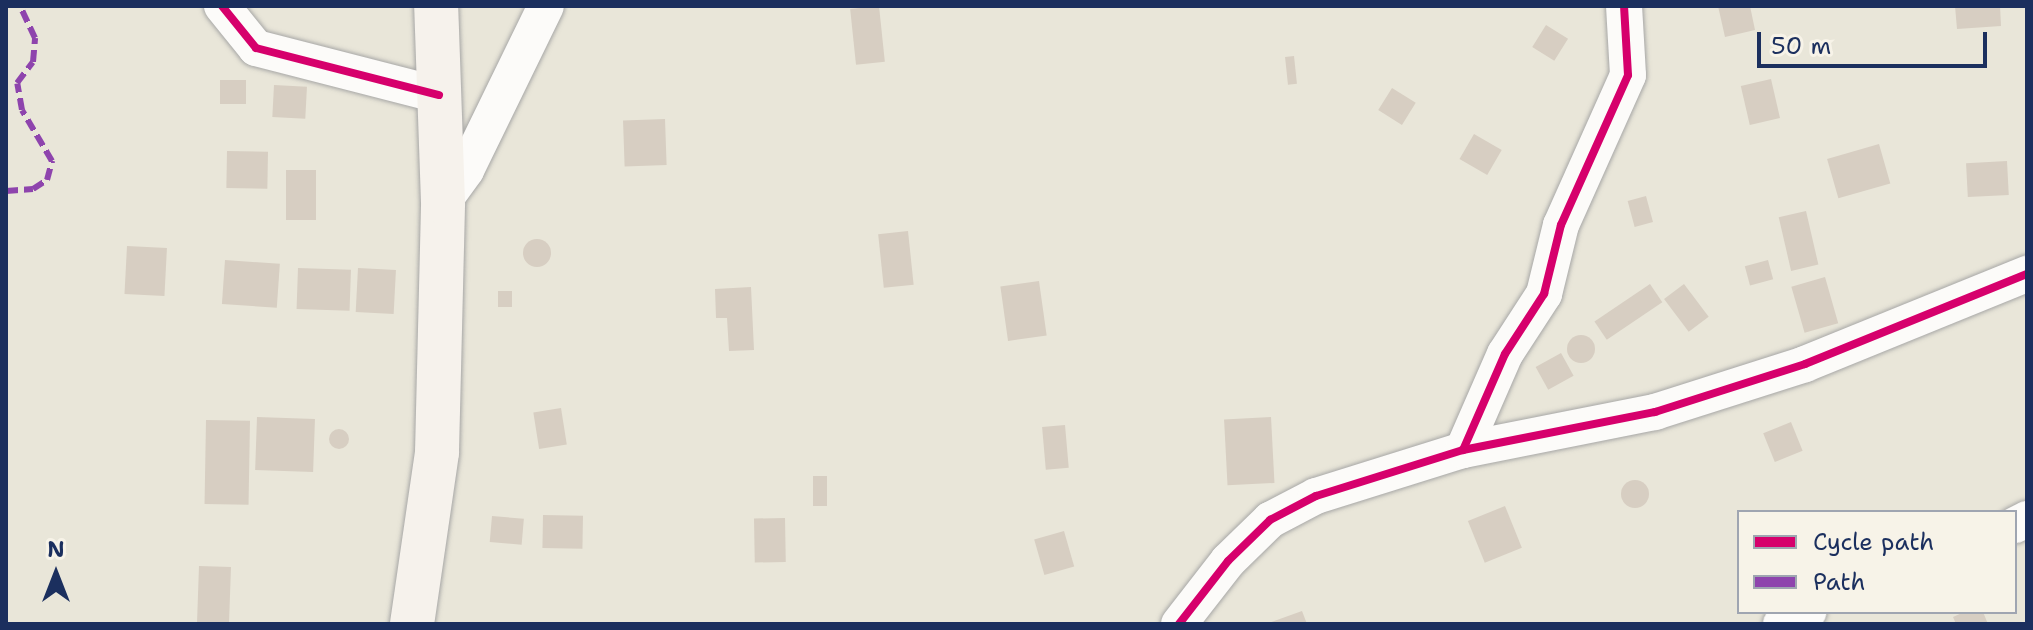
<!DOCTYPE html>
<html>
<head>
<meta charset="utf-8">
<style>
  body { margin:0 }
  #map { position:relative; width:2033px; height:630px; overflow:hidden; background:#e9e6d9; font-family:"Shantell Sans",sans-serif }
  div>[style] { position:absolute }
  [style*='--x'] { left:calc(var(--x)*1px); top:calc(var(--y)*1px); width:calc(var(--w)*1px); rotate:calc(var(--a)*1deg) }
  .building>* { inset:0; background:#d7cec2; transform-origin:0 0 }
  .round { border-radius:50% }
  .roads { filter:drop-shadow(0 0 2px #a7a7a6) drop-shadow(0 0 2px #a7a7a6) }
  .minor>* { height:36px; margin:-18px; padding:0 18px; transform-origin:18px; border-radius:18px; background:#fcfbf9 }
  .secondary>* { height:44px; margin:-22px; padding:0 22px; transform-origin:22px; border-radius:22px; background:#f6f2ec }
  .quiet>* { height:6px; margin-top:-3px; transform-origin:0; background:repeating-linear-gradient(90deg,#8e44ad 0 12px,transparent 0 18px) }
  .cycleway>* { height:8px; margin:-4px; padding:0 4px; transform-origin:4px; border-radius:4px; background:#d6006c }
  span { translate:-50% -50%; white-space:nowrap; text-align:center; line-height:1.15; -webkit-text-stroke:6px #f7f3e8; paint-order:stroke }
  .frame { position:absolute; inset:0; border:8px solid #1b2f5e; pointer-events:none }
  .legend { position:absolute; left:1737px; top:510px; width:280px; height:104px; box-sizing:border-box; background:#f7f3e8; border:2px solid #9fa5b1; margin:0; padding:10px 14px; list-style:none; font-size:24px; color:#1b2f5e }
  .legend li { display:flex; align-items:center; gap:16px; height:40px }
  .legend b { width:40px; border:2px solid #9fa5b1 }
  .north { position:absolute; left:16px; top:534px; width:80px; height:80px; -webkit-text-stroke:6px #f7f3e8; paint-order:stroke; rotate:0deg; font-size:22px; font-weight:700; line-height:32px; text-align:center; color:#1b2f5e }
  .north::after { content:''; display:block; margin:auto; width:28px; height:36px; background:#1b2f5e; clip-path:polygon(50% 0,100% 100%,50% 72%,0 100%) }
  .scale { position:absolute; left:1757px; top:32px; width:230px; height:36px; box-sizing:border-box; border:4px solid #1b2f5e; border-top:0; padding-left:10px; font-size:24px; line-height:28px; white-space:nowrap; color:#1b2f5e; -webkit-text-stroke:6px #f7f3e8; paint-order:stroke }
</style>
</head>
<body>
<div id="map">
  <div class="building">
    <i style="left:879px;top:6px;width:56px;height:29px;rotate:84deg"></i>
    <i style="clip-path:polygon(1718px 6px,1750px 6px,1755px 30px,1725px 37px)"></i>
    <i style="clip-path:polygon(1955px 6px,2000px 6px,2001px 26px,1957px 29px)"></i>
    <i style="left:1546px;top:25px;width:26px;height:26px;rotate:32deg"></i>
    <i style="left:1294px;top:56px;width:28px;height:9px;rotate:84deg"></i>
    <i style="left:1771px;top:79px;width:40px;height:31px;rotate:77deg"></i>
    <i style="left:220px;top:80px;width:26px;height:24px"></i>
    <i style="left:274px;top:85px;width:33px;height:32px;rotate:3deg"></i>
    <i style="left:1392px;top:88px;width:28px;height:26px;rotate:32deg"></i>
    <i style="left:665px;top:119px;width:46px;height:42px;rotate:88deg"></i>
    <i style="left:1474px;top:134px;width:32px;height:29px;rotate:30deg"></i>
    <i style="left:1879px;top:144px;width:41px;height:54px;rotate:74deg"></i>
    <i style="left:227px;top:151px;width:41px;height:37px;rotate:1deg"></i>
    <i style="left:2007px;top:161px;width:34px;height:41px;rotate:87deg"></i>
    <i style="left:286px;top:170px;width:30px;height:50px"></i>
    <i style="left:1646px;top:196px;width:27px;height:19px;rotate:75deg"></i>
    <i style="left:1806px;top:211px;width:55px;height:28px;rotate:77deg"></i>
    <i style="left:908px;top:231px;width:54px;height:30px;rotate:84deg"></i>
    <i class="round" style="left:523px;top:239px;width:28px;height:28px"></i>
    <i style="left:127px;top:246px;width:40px;height:48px;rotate:3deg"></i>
    <i style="left:225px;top:260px;width:55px;height:44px;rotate:4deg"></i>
    <i style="left:1768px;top:260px;width:20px;height:24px;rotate:75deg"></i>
    <i style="left:298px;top:268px;width:53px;height:41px;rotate:2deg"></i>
    <i style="left:358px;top:268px;width:38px;height:44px;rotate:3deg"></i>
    <i style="left:1825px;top:277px;width:48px;height:35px;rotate:74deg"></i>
    <i style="left:1039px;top:281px;width:55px;height:39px;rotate:82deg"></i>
    <i style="left:1650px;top:284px;width:22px;height:67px;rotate:56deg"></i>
    <i style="left:1684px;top:284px;width:41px;height:25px;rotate:53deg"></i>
    <i style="clip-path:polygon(751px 287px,754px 350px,729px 351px,727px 318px,716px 318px,715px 289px)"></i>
    <i style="left:498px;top:291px;width:14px;height:16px"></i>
    <i class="round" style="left:1567px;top:335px;width:28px;height:28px"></i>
    <i style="left:1561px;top:353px;width:26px;height:29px;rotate:61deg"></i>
    <i style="left:561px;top:408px;width:37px;height:28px;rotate:81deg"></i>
    <i style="left:257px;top:417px;width:58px;height:53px;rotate:2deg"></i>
    <i style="left:1271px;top:417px;width:66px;height:47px;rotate:87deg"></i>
    <i style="left:206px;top:420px;width:44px;height:84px;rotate:1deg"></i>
    <i style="left:1791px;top:422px;width:31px;height:30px;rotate:68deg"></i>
    <i style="left:1065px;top:425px;width:43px;height:23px;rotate:85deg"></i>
    <i class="round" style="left:329px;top:429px;width:20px;height:20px"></i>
    <i style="left:813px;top:476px;width:14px;height:30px"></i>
    <i class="round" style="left:1621px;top:480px;width:28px;height:28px"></i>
    <i style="left:1505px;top:506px;width:45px;height:40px;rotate:68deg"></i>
    <i style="left:543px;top:515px;width:40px;height:33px;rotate:1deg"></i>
    <i style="left:492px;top:516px;width:32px;height:26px;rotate:5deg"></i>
    <i style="left:785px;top:518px;width:44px;height:31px;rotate:89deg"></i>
    <i style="left:1064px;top:531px;width:37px;height:31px;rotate:74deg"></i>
    <i style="left:199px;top:566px;width:32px;height:58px;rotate:2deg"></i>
    <i style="clip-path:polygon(1302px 611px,1307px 624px,1266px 624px)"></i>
    <i style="clip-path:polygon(1964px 612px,1983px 612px,1988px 624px,1956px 624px,1953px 617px)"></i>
  </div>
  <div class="roads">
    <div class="minor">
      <i style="--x:222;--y:6;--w:54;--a:51"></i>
      <i style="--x:256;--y:48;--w:189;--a:14.4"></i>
      <i style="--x:443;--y:202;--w:39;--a:-54"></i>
      <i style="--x:466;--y:170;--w:182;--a:-64"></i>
      <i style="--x:1463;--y:450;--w:105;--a:-66.4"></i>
      <i style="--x:1505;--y:354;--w:72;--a:-57"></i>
      <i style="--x:1544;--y:294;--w:71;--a:-76.2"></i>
      <i style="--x:1561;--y:225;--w:164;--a:-65.9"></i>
      <i style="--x:1628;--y:75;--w:69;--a:-93.3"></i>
      <i style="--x:2015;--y:525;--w:13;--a:-27"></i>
      <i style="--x:1179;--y:624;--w:80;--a:-52.1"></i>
      <i style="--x:1228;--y:561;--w:59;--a:-44.3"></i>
      <i style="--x:1270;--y:520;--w:52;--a:-27.6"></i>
      <i style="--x:1316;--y:496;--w:154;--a:-17.4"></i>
      <i style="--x:1463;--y:450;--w:196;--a:-11.2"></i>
      <i style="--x:1655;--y:412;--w:157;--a:-17.7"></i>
      <i style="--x:1805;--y:364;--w:240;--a:-22.1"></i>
      <i style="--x:1781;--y:624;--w:30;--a:-24"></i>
    </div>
    <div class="secondary">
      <i style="--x:412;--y:624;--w:174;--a:-81.7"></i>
      <i style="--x:437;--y:452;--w:250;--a:-88.6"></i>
      <i style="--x:443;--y:202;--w:196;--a:-92"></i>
    </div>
  </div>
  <div class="quiet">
    <i style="--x:6;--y:191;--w:27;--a:-4"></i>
    <i style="--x:33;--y:189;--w:17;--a:-33"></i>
    <i style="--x:47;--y:180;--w:20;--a:-75"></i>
    <i style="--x:52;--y:161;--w:59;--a:-120.5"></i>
    <i style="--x:22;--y:110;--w:27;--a:-100"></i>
    <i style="--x:17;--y:83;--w:26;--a:-53"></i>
    <i style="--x:33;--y:62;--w:24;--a:-85"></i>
    <i style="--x:35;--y:38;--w:35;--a:-115"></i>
  </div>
  <div class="cycleway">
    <i style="--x:222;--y:6;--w:54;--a:51"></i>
    <i style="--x:256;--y:48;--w:189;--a:14.4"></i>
    <i style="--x:1463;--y:450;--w:105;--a:-66.4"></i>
    <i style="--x:1505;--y:354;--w:72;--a:-57"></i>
    <i style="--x:1544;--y:294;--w:71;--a:-76.2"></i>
    <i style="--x:1561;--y:225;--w:164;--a:-65.9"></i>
    <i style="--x:1628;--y:75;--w:69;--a:-93.3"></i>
    <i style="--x:1179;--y:624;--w:80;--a:-52.1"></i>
    <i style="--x:1228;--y:561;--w:59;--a:-44.3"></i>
    <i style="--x:1270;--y:520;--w:52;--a:-27.6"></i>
    <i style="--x:1316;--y:496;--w:154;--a:-17.4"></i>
    <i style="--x:1463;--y:450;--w:196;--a:-11.2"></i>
    <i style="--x:1655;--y:412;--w:157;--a:-17.7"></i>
    <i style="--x:1805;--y:364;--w:240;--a:-22.1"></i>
  </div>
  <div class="frame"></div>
  <ul class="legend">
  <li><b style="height:10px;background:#d6006c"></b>Cycle path</li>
  <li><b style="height:10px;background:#8e44ad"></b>Path</li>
  </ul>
  <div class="north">N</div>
  <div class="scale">50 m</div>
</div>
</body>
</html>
